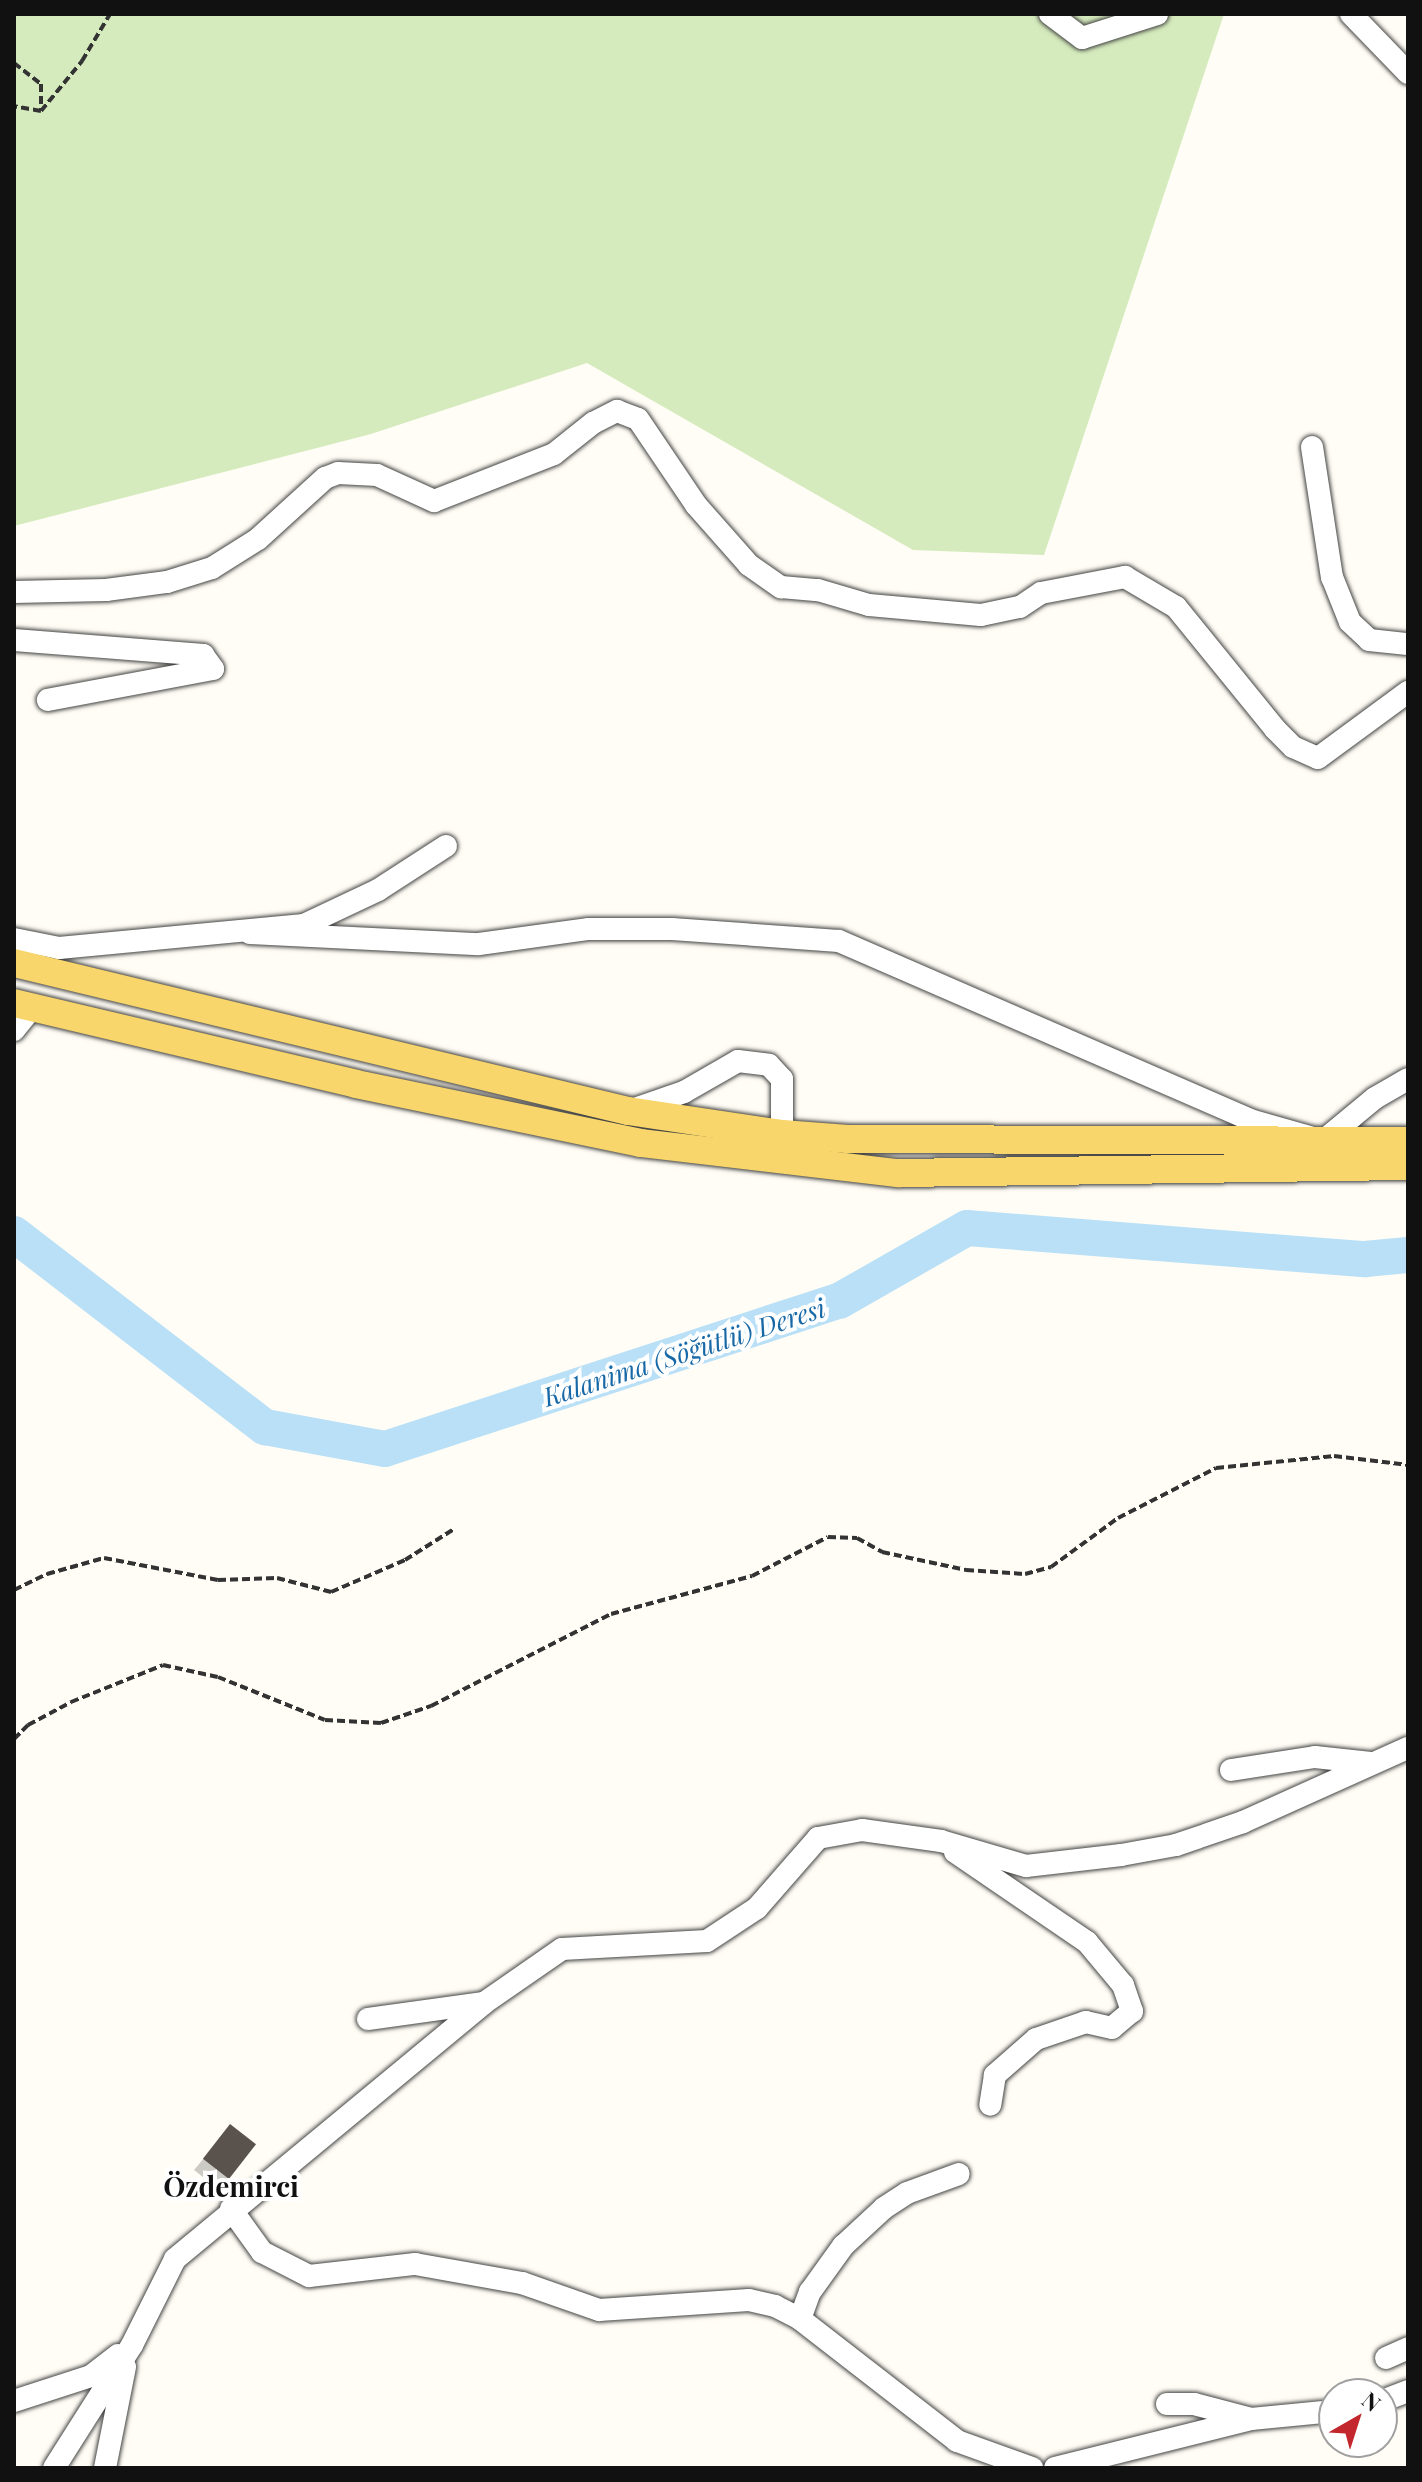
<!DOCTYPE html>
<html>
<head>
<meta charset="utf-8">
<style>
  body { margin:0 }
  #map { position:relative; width:1422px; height:2482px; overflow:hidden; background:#fffdf5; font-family:"Playfair Display",serif }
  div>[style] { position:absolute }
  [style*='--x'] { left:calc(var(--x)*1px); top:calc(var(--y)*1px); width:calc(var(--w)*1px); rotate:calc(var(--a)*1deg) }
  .green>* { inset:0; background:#d5ebbd }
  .shadow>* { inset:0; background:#0003 }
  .river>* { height:36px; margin:-18px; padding:0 18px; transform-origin:18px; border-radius:18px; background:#b9e0f7 }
  .building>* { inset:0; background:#5a524d; transform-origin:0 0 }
  .path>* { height:4px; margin-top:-2px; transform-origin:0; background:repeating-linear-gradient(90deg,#333 0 8px,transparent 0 12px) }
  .roads { filter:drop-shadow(0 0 2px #444) drop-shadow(0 0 2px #444) }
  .minor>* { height:22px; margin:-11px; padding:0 11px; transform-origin:11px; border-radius:11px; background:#fff }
  .major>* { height:28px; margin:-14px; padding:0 14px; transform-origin:14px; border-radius:14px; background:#f9d66b }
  span { translate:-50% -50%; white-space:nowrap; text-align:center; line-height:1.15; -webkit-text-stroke:8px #fff; paint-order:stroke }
  .water-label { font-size:26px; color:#1768a6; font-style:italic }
  .quarter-label { font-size:28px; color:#111; font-weight:700 }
  .frame { position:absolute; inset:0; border:16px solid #111; pointer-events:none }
  .north { position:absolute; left:1318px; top:2378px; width:80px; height:80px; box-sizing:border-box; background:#fff; border:2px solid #a0a0a0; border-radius:50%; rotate:39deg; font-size:22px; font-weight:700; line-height:32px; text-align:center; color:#111 }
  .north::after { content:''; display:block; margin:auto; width:28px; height:36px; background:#c4262e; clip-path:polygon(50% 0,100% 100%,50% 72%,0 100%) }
</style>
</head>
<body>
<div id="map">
  <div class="green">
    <i style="clip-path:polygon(14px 14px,1224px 14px,1044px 555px,913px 550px,587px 363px,371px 434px,14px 526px)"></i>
  </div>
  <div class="shadow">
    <i style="clip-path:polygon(230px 2127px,228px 2178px,217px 2188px,194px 2170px)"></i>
  </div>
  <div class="river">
    <i style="--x:14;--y:1234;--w:317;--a:37.6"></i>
    <i style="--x:265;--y:1427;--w:122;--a:10.4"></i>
    <i style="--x:385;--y:1449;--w:478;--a:-18.1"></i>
    <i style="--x:839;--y:1301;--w:147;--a:-29.7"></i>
    <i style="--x:967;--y:1228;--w:399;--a:4.5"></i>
    <i style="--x:1365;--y:1259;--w:43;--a:-5.3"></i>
  </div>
  <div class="building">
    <i style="left:230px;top:2124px;width:33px;height:44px;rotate:38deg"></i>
  </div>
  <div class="path">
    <i style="--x:14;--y:63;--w:34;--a:38"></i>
    <i style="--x:41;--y:84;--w:27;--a:90"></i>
    <i style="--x:41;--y:111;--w:27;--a:-170"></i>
    <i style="--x:41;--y:111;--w:65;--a:-50.6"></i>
    <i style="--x:82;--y:61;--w:55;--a:-59.2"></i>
    <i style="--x:14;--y:1590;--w:37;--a:-26"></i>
    <i style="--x:47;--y:1574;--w:59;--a:-15.7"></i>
    <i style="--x:104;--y:1558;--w:116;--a:10.9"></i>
    <i style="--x:218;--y:1580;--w:59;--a:-1.9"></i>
    <i style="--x:277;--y:1578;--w:56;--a:14.5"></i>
    <i style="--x:331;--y:1592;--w:81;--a:-23.4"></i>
    <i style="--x:405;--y:1560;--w:58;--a:-32.3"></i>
    <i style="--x:14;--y:1739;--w:20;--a:-45"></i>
    <i style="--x:28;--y:1725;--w:49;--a:-28.1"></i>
    <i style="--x:71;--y:1702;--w:99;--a:-21.9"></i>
    <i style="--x:163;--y:1665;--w:56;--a:12.3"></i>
    <i style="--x:218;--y:1677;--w:115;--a:21.9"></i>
    <i style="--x:325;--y:1720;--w:56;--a:3.1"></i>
    <i style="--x:381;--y:1723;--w:53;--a:-18.8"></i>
    <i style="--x:431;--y:1706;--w:202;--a:-27.1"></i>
    <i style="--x:611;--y:1614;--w:146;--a:-15.1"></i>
    <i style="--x:752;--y:1576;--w:85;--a:-27.2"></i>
    <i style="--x:828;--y:1537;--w:29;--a:2"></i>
    <i style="--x:857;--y:1538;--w:29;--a:29"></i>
    <i style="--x:882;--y:1552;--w:86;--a:12.1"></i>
    <i style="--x:966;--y:1570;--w:59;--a:3.9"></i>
    <i style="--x:1025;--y:1574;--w:27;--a:-15"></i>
    <i style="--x:1051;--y:1567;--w:83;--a:-36.2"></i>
    <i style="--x:1118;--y:1518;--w:110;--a:-27"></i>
    <i style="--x:1216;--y:1468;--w:119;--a:-5.8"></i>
    <i style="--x:1334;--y:1456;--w:75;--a:6.9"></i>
  </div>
  <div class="roads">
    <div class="minor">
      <i style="--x:1050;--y:14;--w:40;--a:37"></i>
      <i style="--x:1082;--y:38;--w:79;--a:-17.7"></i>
      <i style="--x:1351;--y:14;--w:82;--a:46"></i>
      <i style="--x:1312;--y:447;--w:132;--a:81.3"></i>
      <i style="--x:1332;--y:577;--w:48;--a:68.2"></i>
      <i style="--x:1350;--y:622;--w:26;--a:43"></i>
      <i style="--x:1369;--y:640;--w:39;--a:6"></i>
      <i style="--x:14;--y:592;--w:92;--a:-1.2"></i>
      <i style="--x:106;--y:590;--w:62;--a:-7.5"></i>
      <i style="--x:167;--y:582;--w:47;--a:-17.3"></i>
      <i style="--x:212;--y:568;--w:54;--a:-32.2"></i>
      <i style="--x:258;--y:539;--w:91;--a:-42.3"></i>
      <i style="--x:325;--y:478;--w:14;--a:-21"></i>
      <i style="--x:338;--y:473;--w:39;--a:3"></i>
      <i style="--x:377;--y:475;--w:63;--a:24.5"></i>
      <i style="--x:434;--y:501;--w:129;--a:-21.4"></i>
      <i style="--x:554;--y:454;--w:50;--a:-38.5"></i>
      <i style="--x:593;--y:423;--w:27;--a:-27"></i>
      <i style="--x:617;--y:411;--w:22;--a:21"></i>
      <i style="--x:638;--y:419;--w:104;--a:56"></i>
      <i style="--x:696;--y:505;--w:80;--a:48.5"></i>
      <i style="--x:749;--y:565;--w:39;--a:35"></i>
      <i style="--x:781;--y:587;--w:37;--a:5"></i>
      <i style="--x:818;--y:590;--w:53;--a:16.4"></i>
      <i style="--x:869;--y:605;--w:112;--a:5.1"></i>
      <i style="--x:981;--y:615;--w:40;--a:-12"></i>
      <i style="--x:1020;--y:607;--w:25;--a:-34"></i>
      <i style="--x:1041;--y:593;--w:86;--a:-10.8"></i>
      <i style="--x:1125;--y:577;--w:59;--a:30.5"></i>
      <i style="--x:1176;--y:607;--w:157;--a:50.9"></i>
      <i style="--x:1275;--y:729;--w:25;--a:45"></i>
      <i style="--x:1293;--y:747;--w:27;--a:24"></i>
      <i style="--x:1318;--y:758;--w:112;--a:-36.3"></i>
      <i style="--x:14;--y:640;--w:190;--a:4.5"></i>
      <i style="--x:203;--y:655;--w:17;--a:54"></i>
      <i style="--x:213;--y:669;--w:168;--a:169.4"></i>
      <i style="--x:250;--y:933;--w:229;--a:2.8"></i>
      <i style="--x:479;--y:944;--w:111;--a:-7.8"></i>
      <i style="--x:589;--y:929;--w:83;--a:0"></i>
      <i style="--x:672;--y:929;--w:167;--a:4.1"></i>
      <i style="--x:839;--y:941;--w:448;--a:23.5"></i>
      <i style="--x:1250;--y:1120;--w:76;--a:16"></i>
      <i style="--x:1323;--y:1141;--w:67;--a:-39.6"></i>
      <i style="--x:1375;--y:1098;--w:38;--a:-30"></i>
      <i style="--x:14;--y:939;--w:46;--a:11.3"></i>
      <i style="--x:59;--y:948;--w:246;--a:-5.4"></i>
      <i style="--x:304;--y:925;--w:82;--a:-25.3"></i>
      <i style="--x:378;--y:890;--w:81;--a:-32.9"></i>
      <i style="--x:14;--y:1030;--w:28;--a:-51"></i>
      <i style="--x:632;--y:1110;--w:55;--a:-19.1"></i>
      <i style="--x:684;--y:1092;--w:62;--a:-29.9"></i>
      <i style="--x:738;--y:1061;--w:31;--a:7"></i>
      <i style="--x:769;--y:1065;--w:19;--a:47"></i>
      <i style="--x:782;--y:1079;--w:55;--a:90"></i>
      <i style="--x:1231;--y:1770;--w:85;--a:-8.8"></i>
      <i style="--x:1315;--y:1757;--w:56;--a:6.1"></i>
      <i style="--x:955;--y:1852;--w:160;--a:34.3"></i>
      <i style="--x:1087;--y:1942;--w:56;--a:50.1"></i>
      <i style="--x:1123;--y:1985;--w:28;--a:71"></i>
      <i style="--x:1132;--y:2011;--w:26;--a:140"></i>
      <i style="--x:1112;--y:2028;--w:27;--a:-167"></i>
      <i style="--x:1086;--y:2022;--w:53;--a:161.2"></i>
      <i style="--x:1036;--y:2039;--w:55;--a:138.7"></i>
      <i style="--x:995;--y:2075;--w:30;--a:99"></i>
      <i style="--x:368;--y:2019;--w:117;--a:-7.9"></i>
      <i style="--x:231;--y:2209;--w:53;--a:54.2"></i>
      <i style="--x:262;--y:2252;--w:53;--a:27.1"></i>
      <i style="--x:309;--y:2276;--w:107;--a:-6.5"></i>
      <i style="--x:415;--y:2264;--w:109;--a:10.1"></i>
      <i style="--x:522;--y:2283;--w:82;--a:19.3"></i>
      <i style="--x:599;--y:2310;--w:150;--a:-3.8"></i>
      <i style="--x:749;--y:2300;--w:27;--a:13"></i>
      <i style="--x:775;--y:2306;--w:28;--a:27"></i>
      <i style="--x:800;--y:2319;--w:199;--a:37.8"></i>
      <i style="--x:957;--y:2441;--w:80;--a:19.8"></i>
      <i style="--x:800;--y:2319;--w:29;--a:-70"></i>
      <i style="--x:810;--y:2292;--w:57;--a:-54.3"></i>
      <i style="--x:843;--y:2246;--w:56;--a:-42.8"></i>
      <i style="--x:884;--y:2208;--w:27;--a:-33"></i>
      <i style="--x:907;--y:2193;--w:55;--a:-20.1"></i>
      <i style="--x:1386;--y:2358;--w:24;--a:-24"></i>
      <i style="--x:14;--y:2401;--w:81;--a:-18"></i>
      <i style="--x:91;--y:2376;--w:34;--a:-38"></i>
      <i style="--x:1382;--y:2401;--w:28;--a:-21"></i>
      <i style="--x:1167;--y:2404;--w:27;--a:0"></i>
      <i style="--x:1194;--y:2404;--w:59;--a:14.7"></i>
      <i style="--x:54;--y:2468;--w:146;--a:-57.6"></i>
      <i style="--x:132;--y:2345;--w:96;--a:-63.4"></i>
      <i style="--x:175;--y:2259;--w:401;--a:-39.6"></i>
      <i style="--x:484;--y:2003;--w:95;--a:-34.7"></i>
      <i style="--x:562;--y:1949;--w:145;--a:-3.2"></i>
      <i style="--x:707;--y:1941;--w:60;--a:-33.4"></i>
      <i style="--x:757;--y:1908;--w:93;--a:-48.9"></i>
      <i style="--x:818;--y:1838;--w:45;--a:-10.3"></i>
      <i style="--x:862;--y:1830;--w:80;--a:7.9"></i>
      <i style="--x:941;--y:1841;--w:89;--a:16.4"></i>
      <i style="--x:1026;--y:1866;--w:96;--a:-6.6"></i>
      <i style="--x:1121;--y:1855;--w:56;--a:-10.3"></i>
      <i style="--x:1176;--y:1845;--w:71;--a:-18.9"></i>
      <i style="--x:1243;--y:1822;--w:181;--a:-24.2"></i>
      <i style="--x:105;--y:2468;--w:103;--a:-78.8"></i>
      <i style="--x:1055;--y:2468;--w:202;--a:-14"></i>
      <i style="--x:1251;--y:2419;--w:83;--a:-5.5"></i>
    </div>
    <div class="major">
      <i style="--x:14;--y:963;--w:632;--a:13.55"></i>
      <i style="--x:628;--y:1111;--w:156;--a:8.5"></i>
      <i style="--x:782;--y:1134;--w:66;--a:4.3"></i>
      <i style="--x:848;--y:1139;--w:560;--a:0.2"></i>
      <i style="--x:14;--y:1003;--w:351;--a:13.3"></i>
      <i style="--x:356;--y:1084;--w:291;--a:11.7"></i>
      <i style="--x:641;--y:1143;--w:259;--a:6.7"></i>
      <i style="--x:898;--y:1173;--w:510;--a:-0.79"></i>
    </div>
  </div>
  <div class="water-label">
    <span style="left:684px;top:1352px;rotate:-18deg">Kalanima (Söğütlü) Deresi</span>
  </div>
  <div class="quarter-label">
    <span style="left:231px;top:2186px">Özdemirci</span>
  </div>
  <div class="frame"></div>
  <div class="north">N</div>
</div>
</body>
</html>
